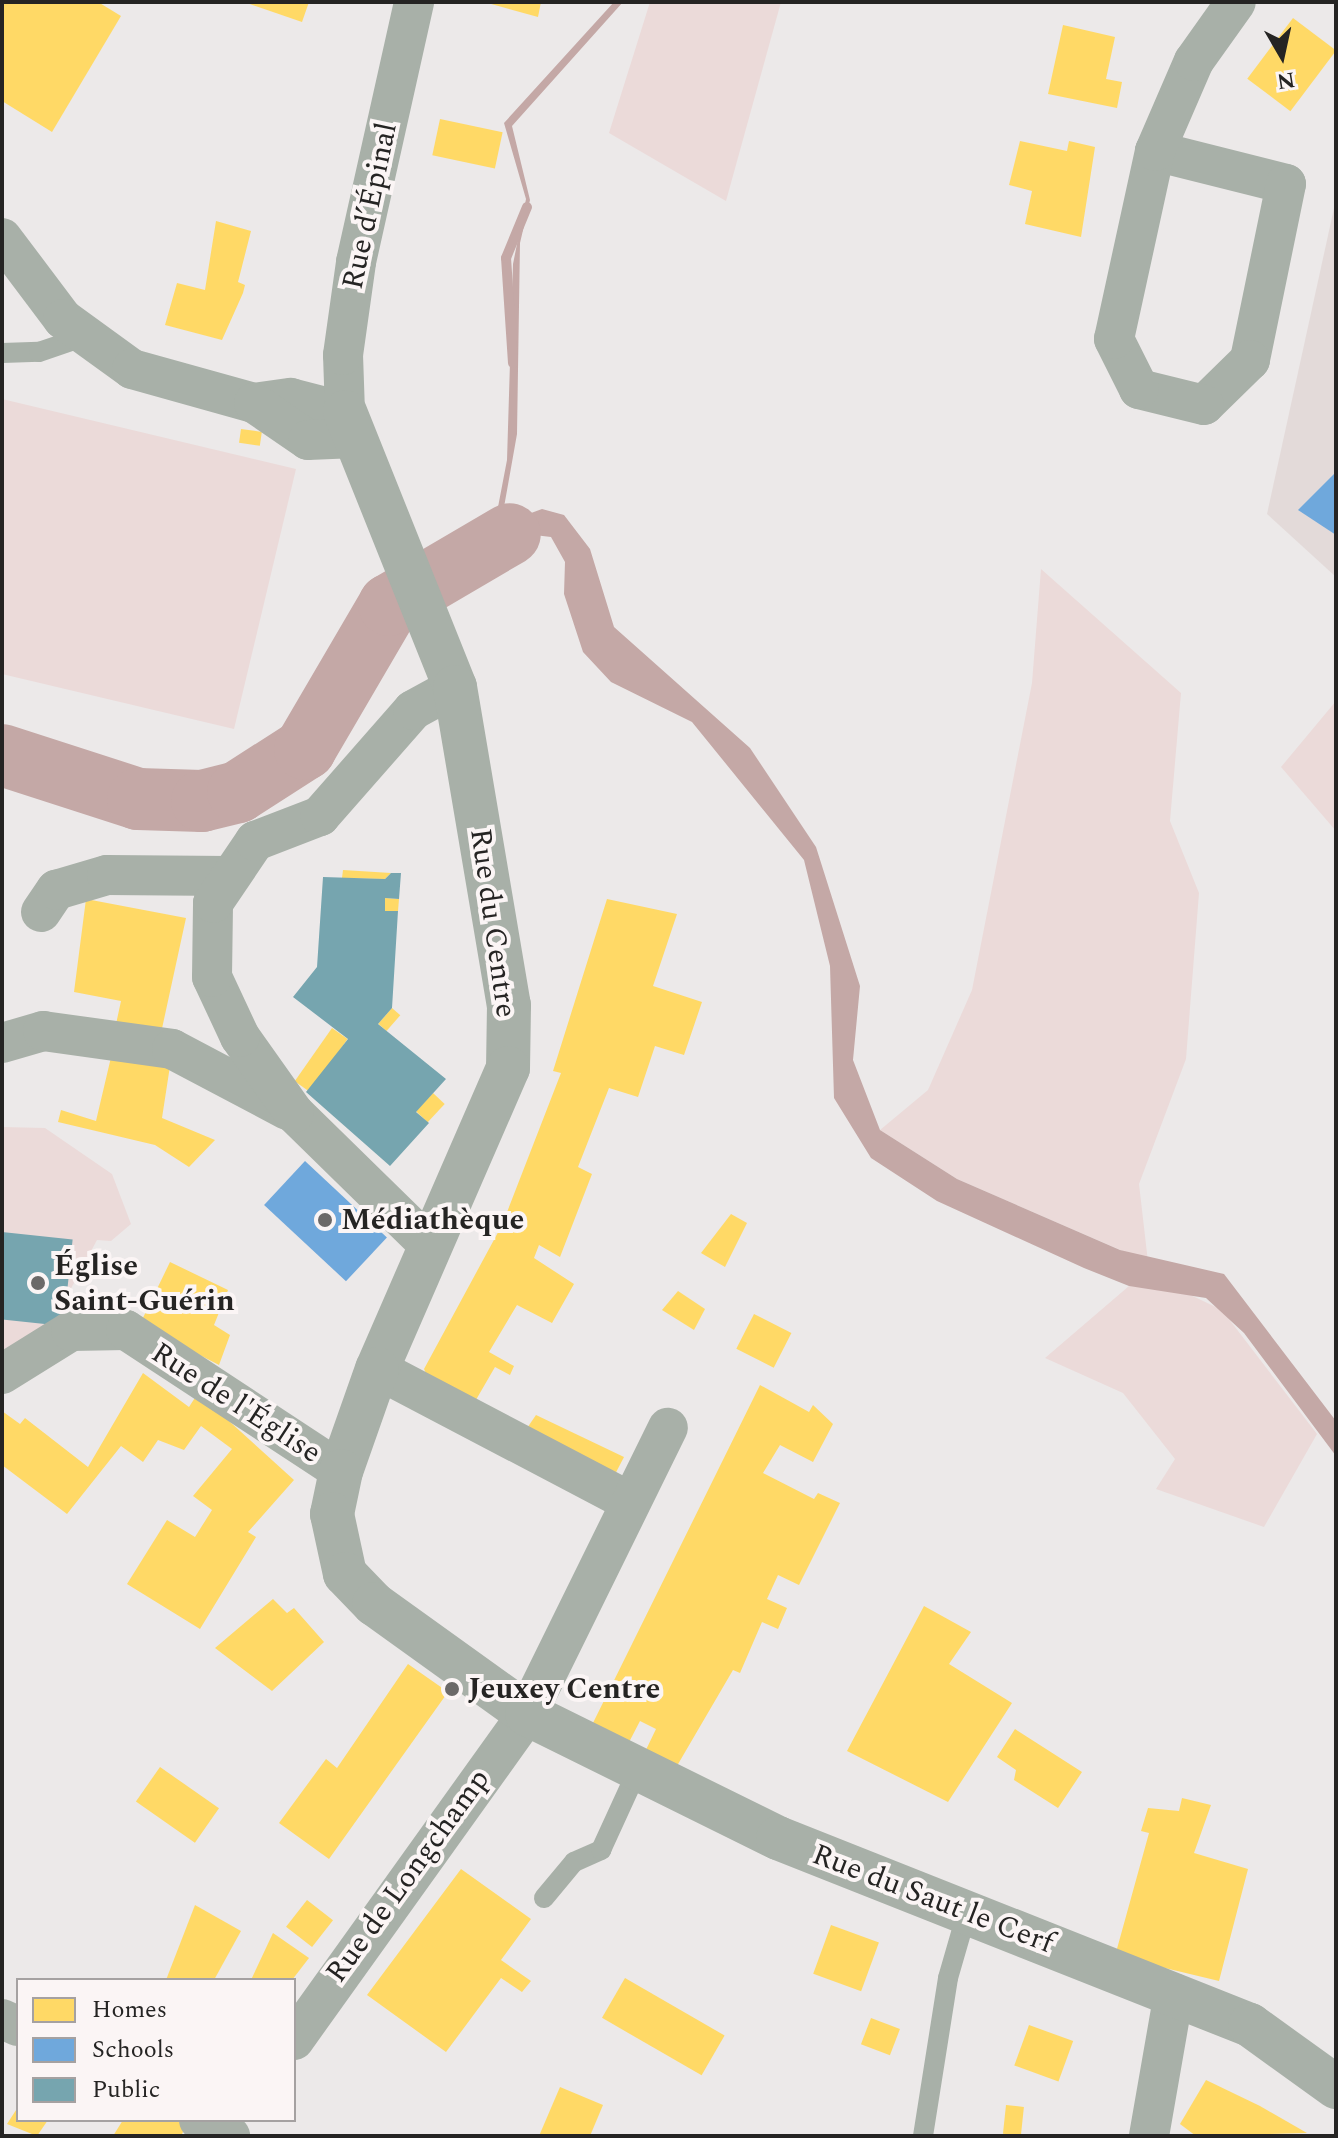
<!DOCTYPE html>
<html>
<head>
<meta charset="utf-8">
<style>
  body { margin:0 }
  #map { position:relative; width:1338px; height:2138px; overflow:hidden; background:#ece9e9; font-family:Spectral,serif }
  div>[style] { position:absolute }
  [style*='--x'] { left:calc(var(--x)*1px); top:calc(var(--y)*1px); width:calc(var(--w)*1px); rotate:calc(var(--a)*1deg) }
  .built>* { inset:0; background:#e3dad9 }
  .green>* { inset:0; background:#ebdad9 }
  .water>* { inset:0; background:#c4a8a6 }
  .homes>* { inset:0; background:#ffd966; transform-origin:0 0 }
  .schools>* { inset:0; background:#6fa8dc; transform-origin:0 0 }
  .public>* { inset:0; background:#76a5af; transform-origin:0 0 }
  .stream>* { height:10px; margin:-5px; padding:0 5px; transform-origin:5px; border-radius:5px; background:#c4a8a6 }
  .river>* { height:62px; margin:-31px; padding:0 31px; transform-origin:31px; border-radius:31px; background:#c4a8a6 }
  .service>* { height:20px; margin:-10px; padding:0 10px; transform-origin:10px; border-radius:10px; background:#a8b0a8 }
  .minor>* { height:40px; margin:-20px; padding:0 20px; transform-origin:20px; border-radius:20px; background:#a8b0a8 }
  .tertiary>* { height:44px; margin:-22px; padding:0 22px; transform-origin:22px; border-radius:22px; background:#a8b0a8 }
  .dots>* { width:22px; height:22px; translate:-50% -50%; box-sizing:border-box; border:4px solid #fbf5f5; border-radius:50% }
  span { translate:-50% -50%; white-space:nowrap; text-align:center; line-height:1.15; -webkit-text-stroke:8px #fbf5f5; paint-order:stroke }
  .street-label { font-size:30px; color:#252423 }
  .poi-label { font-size:30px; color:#252423; font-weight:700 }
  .left { translate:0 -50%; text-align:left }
  .frame { position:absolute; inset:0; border:4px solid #252423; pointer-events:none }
  .legend { position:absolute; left:16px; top:1978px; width:280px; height:144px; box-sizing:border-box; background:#fbf5f5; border:2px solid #a5a1a1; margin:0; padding:10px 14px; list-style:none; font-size:24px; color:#252423 }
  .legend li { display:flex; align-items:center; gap:16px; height:40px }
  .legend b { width:40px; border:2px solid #a5a1a1 }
  .north { position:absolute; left:1242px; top:16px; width:80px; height:80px; -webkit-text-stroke:6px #fbf5f5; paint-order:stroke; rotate:171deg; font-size:22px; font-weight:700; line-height:32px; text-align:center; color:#252423 }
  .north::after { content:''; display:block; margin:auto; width:28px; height:36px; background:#252423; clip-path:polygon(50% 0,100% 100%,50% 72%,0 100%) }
</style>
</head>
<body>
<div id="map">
  <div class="built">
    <i style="clip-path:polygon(1336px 199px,1336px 577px,1267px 514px)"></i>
  </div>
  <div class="green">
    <i style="clip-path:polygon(650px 2px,781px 2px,726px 201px,609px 133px)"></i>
    <i style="clip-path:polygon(2px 399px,296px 469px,234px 729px,2px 674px)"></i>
    <i style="clip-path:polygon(1041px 569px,1181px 693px,1170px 821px,1199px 893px,1186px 1059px,1139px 1184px,1148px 1262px,957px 1179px,880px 1130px,928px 1090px,972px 990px,1032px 683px)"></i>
    <i style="clip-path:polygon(1336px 701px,1336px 831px,1281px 767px)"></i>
    <i style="clip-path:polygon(2px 1127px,45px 1128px,112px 1174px,131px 1224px,111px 1241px,97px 1240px,46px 1335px,2px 1361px)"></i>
    <i style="clip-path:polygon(1129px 1286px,1180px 1290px,1222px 1310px,1317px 1434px,1264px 1527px,1156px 1489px,1175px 1459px,1123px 1393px,1045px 1358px)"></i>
  </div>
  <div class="water">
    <i style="clip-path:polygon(614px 2px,623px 2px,512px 126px,530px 200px,520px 243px,517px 434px,501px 524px,542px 509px,564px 515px,590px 549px,614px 627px,750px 748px,816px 847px,860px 986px,853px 1060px,880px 1130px,957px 1179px,1120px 1250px,1224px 1274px,1336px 1421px,1336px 1456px,1244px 1333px,1206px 1298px,1129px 1286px,1084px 1268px,937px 1201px,871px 1158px,834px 1098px,830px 966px,804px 860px,692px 722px,611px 682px,583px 652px,564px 594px,565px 562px,551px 537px,526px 534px,476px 580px,445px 595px,432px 566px,494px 528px,507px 460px,513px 264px,526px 199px,504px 123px)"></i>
  </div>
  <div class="homes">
    <i style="clip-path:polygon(2px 2px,98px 2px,121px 16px,52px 132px,2px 101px)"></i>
    <i style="clip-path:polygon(244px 2px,309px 2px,302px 22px)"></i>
    <i style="clip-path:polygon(484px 2px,541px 2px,538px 17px)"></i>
    <i style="left:1293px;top:18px;width:54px;height:76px;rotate:37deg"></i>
    <i style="clip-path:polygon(1063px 25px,1115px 37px,1106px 79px,1122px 82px,1117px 108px,1048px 94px)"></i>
    <i style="left:440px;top:119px;width:64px;height:37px;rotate:12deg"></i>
    <i style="clip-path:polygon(1020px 141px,1067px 151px,1069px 141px,1095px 147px,1081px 237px,1025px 224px,1032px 191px,1009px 185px)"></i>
    <i style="clip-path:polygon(216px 221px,251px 231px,238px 282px,245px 285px,243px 293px,222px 340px,165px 325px,177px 283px,205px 290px)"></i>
    <i style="left:241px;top:429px;width:21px;height:14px;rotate:8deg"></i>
    <i style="clip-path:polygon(343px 870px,391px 873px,385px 879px,342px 878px)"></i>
    <i style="clip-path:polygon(385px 898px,399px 899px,398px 911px,385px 911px)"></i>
    <i style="clip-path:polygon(86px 899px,186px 918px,158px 1047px,113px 1038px,121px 1001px,74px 992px)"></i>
    <i style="clip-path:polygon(607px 899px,677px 914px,653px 986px,702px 1002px,684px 1055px,655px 1046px,638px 1097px,609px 1088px,578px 1167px,592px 1174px,560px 1257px,539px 1245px,534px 1258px,574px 1284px,552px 1323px,517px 1305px,489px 1352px,514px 1366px,510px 1375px,495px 1367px,473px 1405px,429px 1380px,424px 1369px,502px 1225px,561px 1073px,553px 1071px)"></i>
    <i style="left:392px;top:1008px;width:11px;height:21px;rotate:41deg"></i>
    <i style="left:332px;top:1028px;width:19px;height:65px;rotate:35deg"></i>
    <i style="clip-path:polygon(112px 1053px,170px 1066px,162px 1118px,215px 1140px,189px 1167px,155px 1145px,58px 1122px,61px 1110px,96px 1121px)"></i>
    <i style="left:433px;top:1093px;width:16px;height:25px;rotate:43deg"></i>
    <i style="clip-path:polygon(731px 1214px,747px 1223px,725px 1267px,701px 1253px)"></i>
    <i style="clip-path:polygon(170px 1262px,228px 1290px,214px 1325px,230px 1335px,219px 1365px,140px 1324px)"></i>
    <i style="clip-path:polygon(678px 1291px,705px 1309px,694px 1330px,662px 1310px)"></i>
    <i style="left:754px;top:1314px;width:42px;height:39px;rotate:27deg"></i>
    <i style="clip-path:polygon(143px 1373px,189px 1407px,198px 1393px,294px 1480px,248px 1532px,256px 1537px,200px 1629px,127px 1584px,167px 1520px,195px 1537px,212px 1510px,193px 1496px,232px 1449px,201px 1426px,184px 1450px,158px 1440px,143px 1462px,121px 1446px,67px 1514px,2px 1465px,2px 1411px,20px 1424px,25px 1418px,88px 1467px)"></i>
    <i style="clip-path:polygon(760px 1385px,809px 1412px,813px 1405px,833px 1424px,813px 1462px,780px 1445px,763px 1473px,814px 1499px,818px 1493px,840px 1503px,799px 1585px,778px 1575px,767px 1599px,787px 1608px,778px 1629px,762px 1622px,740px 1673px,733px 1670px,674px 1771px,643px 1756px,656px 1729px,640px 1721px,626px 1748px,590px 1729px)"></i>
    <i style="clip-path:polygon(536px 1415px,624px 1457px,611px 1482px,523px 1434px)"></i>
    <i style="clip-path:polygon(273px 1599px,287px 1613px,294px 1608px,324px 1642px,272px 1691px,215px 1648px)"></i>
    <i style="clip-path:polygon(924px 1606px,971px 1632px,949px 1664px,1012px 1703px,948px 1802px,847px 1751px)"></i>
    <i style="clip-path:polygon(408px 1664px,448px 1692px,329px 1859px,279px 1823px,326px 1759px,337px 1768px)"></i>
    <i style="clip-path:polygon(1015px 1729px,1082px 1772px,1058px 1808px,1014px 1780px,1016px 1770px,997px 1757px)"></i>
    <i style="left:160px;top:1767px;width:72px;height:42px;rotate:35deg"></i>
    <i style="clip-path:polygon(1182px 1798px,1211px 1805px,1194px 1853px,1248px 1869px,1219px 1981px,1115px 1956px,1149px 1833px,1141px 1831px,1148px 1808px,1179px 1811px)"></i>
    <i style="clip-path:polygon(461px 1869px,531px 1919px,501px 1960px,531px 1981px,522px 1992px,501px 1978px,446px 2052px,367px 1995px)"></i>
    <i style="left:307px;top:1900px;width:33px;height:34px;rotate:38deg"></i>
    <i style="clip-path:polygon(195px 1905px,241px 1931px,214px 1980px,166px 1980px)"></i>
    <i style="left:831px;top:1925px;width:51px;height:52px;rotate:20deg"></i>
    <i style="clip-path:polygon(273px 1933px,309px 1958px,292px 1980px,251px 1980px)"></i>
    <i style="left:625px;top:1978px;width:115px;height:46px;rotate:30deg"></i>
    <i style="left:871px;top:2018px;width:31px;height:28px;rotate:21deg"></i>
    <i style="left:1029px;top:2025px;width:47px;height:43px;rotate:20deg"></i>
    <i style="clip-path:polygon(1206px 2080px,1260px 2106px,1307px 2133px,1196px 2136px,1180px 2124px)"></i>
    <i style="clip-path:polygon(560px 2087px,603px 2105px,590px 2136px,539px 2136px)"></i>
    <i style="left:1006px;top:2105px;width:18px;height:29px;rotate:6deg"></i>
    <i style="clip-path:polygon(18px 2107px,18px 2120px,48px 2120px,37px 2136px,7px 2124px)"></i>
    <i style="clip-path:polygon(123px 2120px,180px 2120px,187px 2124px,181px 2136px,113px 2136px)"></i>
  </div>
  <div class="schools">
    <i style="clip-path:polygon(1336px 472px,1336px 535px,1298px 510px)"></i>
    <i style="left:305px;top:1161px;width:112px;height:60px;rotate:43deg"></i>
  </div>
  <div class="public">
    <i style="clip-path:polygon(391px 873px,401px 873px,399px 899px,385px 898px,385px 911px,398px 911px,392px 1008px,378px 1024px,446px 1079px,416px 1112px,429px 1123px,390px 1166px,306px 1092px,348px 1039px,293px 997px,317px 967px,323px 877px,385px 879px)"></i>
    <i style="left:2px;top:1232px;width:71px;height:87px;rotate:6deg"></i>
  </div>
  <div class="stream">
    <i style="--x:513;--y:363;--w:105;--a:-93.8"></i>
    <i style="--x:506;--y:258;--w:55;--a:-67.6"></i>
  </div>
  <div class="river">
    <i style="--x:2;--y:755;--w:143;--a:17.9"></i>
    <i style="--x:138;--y:799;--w:64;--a:1.8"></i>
    <i style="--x:202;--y:801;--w:37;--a:-14"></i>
    <i style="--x:238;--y:792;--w:80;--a:-32.7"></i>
    <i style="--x:305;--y:749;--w:167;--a:-59.7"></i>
    <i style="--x:389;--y:605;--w:140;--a:-30.4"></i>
  </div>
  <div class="service">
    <i style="--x:2;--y:353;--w:37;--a:-2"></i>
    <i style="--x:39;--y:352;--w:50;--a:-18.8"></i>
    <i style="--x:544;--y:1898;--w:47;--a:-50.2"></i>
    <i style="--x:574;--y:1862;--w:30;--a:-24"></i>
    <i style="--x:601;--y:1850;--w:89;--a:-65.4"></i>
    <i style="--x:923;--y:2136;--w:160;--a:-81"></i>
    <i style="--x:948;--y:1978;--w:69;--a:-73.9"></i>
  </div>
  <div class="minor">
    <i style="--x:1155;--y:151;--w:135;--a:14.1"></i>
    <i style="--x:1286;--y:184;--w:180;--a:101.6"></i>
    <i style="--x:1250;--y:360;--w:64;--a:135.6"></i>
    <i style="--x:1204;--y:405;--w:67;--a:-166.2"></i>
    <i style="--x:1139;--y:389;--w:56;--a:-116.6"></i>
    <i style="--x:1114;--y:339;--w:192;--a:-77.7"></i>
    <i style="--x:1155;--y:151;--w:98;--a:-66.6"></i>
    <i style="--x:1194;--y:61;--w:72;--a:-54.6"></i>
    <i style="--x:2;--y:238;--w:101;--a:53"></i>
    <i style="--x:63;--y:319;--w:85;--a:35.9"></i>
    <i style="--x:132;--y:369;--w:127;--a:15.6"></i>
    <i style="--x:254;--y:403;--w:37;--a:-8"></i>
    <i style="--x:291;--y:398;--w:56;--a:14.5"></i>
    <i style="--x:345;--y:412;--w:57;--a:-92"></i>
    <i style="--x:343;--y:355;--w:94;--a:-82"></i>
    <i style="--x:356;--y:262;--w:266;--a:-77.4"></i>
    <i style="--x:254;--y:403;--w:65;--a:34.4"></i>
    <i style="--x:308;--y:440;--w:47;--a:-2.4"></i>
    <i style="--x:41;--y:912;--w:27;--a:-56"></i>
    <i style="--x:56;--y:890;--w:53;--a:-16.4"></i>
    <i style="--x:107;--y:875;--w:121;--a:0.5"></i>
    <i style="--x:2;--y:1043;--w:43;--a:-16.3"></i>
    <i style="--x:43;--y:1031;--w:130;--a:7.9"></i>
    <i style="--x:172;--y:1049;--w:130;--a:27.9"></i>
    <i style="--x:431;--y:1247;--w:192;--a:-135.6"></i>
    <i style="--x:294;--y:1113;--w:93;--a:-125.4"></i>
    <i style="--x:240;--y:1037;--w:66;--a:-115"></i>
    <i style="--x:212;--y:977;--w:74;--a:-89.2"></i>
    <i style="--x:213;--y:903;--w:75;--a:-55.9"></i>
    <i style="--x:255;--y:841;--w:70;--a:-21"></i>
    <i style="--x:320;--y:816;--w:141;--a:-48.7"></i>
    <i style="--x:413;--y:710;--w:48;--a:-28.7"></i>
    <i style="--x:377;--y:1369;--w:284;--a:27.7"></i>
    <i style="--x:2;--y:1374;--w:81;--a:-31.9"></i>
    <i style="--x:71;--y:1331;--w:55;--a:-1"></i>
    <i style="--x:126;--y:1330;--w:257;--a:33.3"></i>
    <i style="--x:2;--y:2019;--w:17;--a:24"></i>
    <i style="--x:294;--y:2040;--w:401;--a:-54.4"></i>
    <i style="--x:527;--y:1714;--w:319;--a:-63.8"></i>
    <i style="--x:199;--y:2120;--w:35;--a:27"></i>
    <i style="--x:1149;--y:2136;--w:145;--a:-80.1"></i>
  </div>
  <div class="tertiary">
    <i style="--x:345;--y:412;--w:296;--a:68.2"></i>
    <i style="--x:455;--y:687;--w:323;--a:80.4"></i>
    <i style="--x:509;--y:1005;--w:63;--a:90.9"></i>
    <i style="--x:508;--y:1068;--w:328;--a:113.5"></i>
    <i style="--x:377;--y:1369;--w:108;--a:109.4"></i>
    <i style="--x:341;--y:1471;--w:44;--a:101.8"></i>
    <i style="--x:332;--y:1514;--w:61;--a:77.8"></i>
    <i style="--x:345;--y:1574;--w:42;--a:46"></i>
    <i style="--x:374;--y:1604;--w:188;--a:35.7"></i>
    <i style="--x:527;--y:1714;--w:280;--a:26.3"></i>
    <i style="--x:778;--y:1838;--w:508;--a:21.61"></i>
    <i style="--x:1250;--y:2025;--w:106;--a:35.8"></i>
  </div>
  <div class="dots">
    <i style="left:325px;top:1220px;background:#6b6968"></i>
    <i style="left:38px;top:1283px;background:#6b6968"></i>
    <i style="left:452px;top:1689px;background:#6b6968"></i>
  </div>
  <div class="street-label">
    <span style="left:370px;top:206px;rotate:-78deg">Rue d’Épinal</span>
    <span style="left:493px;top:923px;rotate:82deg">Rue du Centre</span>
    <span style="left:236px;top:1403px;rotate:33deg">Rue de l'Église</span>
    <span style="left:408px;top:1876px;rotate:-54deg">Rue de Longchamp</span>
    <span style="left:933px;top:1899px;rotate:21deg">Rue du Saut le Cerf</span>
  </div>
  <div class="poi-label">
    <span class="left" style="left:341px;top:1220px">Médiathèque</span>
    <span class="left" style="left:54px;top:1283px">Église<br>Saint-Guérin</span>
    <span class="left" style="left:468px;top:1689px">Jeuxey Centre</span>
  </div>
  <div class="frame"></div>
  <ul class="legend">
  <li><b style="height:22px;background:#ffd966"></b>Homes</li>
  <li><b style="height:22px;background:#6fa8dc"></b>Schools</li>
  <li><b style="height:22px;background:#76a5af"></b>Public</li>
  </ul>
  <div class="north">N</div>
</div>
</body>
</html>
